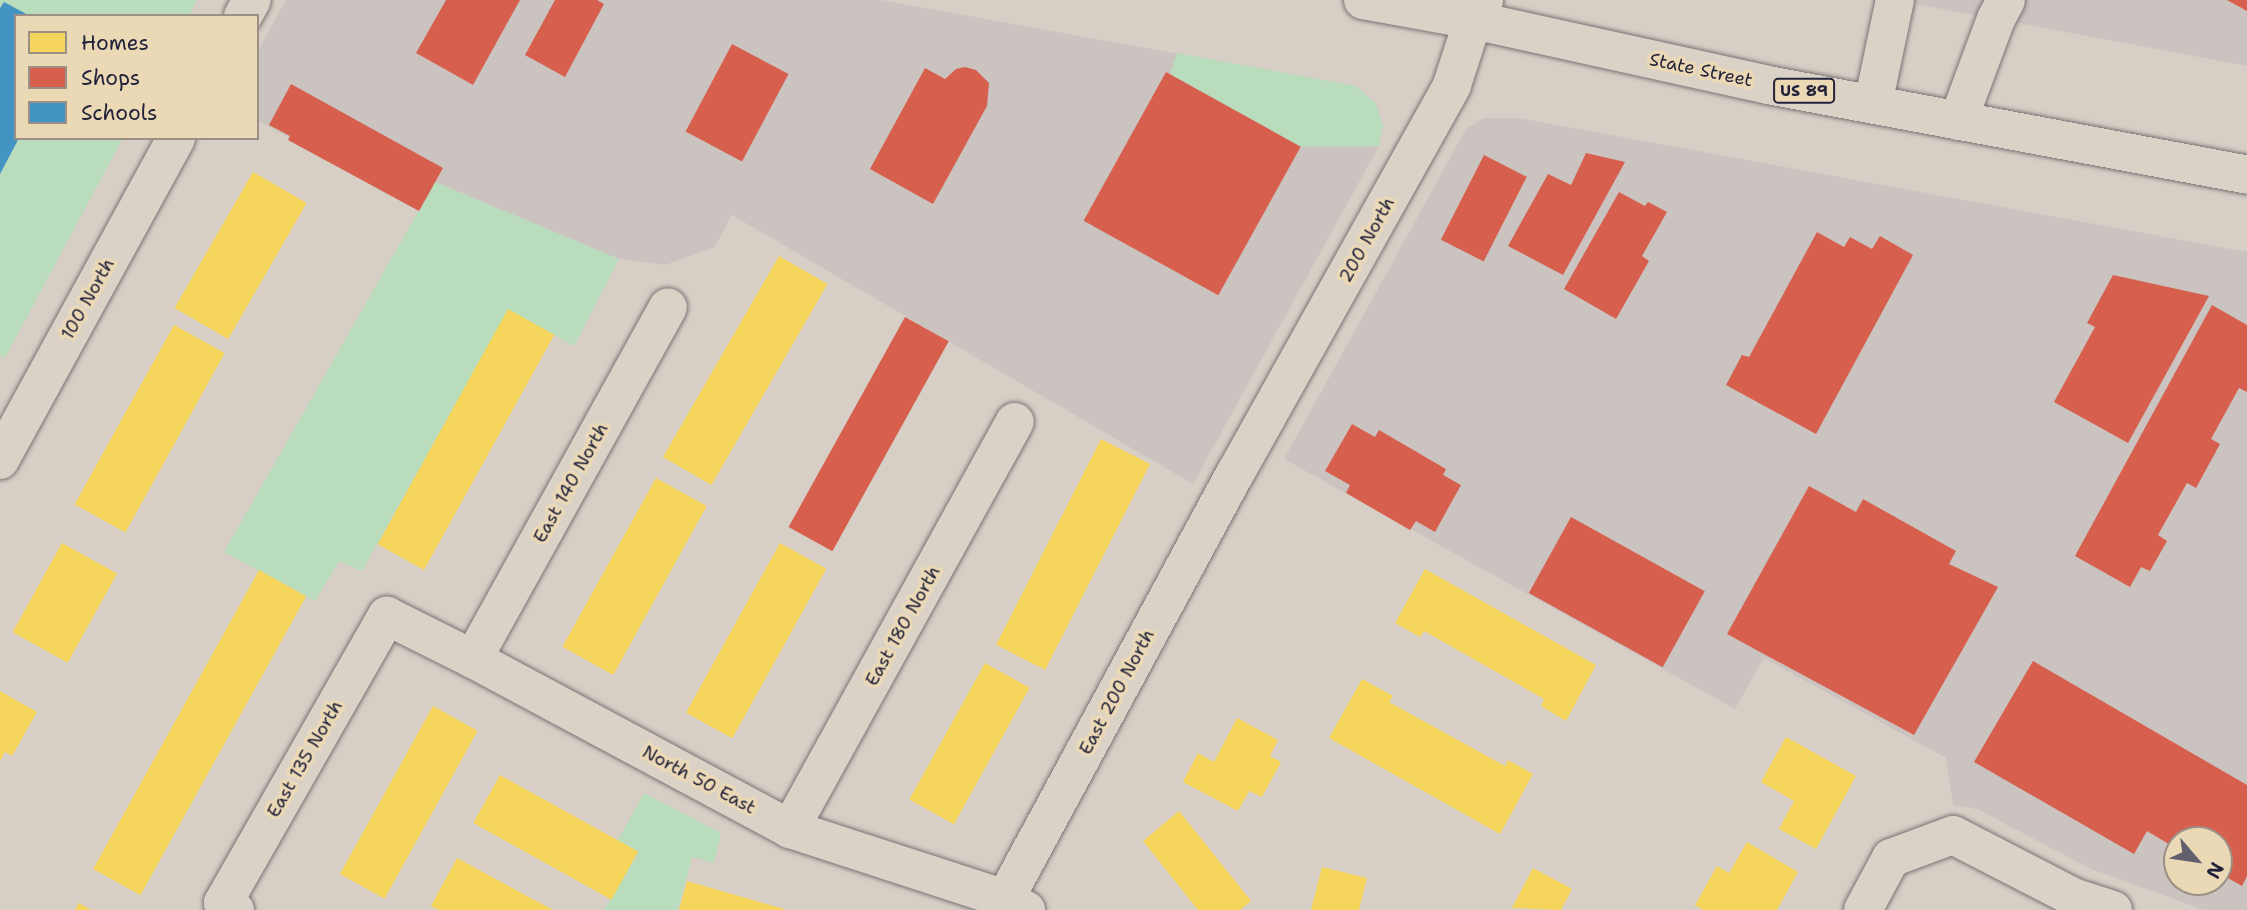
<!DOCTYPE html>
<html>
<head>
<meta charset="utf-8">
<style>
  body { margin:0 }
  #map { position:relative; width:2247px; height:910px; overflow:hidden; background:#d7cfc5; font-family:"Shantell Sans",sans-serif }
  div>[style] { position:absolute }
  [style*='--x'] { left:calc(var(--x)*1px); top:calc(var(--y)*1px); width:calc(var(--w)*1px); rotate:calc(var(--a)*1deg) }
  .built>* { inset:0; background:#cbc3c0 }
  .green>* { inset:0; background:#b8dcbc }
  .homes>* { inset:0; background:#f6d55c; transform-origin:0 0 }
  .shops>* { inset:0; background:#d6604d; transform-origin:0 0 }
  .schools>* { inset:0; background:#4393c3 }
  .roads { filter:drop-shadow(0 0 2px #787475) drop-shadow(0 0 2px #787475) }
  .minor>* { height:38px; margin:-19px; padding:0 19px; transform-origin:19px; border-radius:19px; background:#dad2c7 }
  .major>* { height:38px; margin:-19px; padding:0 19px; transform-origin:19px; border-radius:19px; background:#dad2c7 }
  span { translate:-50% -50%; white-space:nowrap; text-align:center; line-height:1.15; -webkit-text-stroke:7px #ebd9b6; paint-order:stroke }
  .shield-label span { padding:2px 5px; background:#ebd9b6; border:2px solid; border-radius:5px; -webkit-text-stroke-width:0 }
  .shield-label { font-size:16px; color:#22223b; font-weight:700 }
  .street-label { font-size:18px; color:#22223b }
  .legend { position:absolute; left:14px; top:14px; width:245px; height:126px; box-sizing:border-box; background:#ebd9b6; border:2px solid #9b9085; margin:0; padding:9px 12px; list-style:none; font-size:21px; color:#22223b }
  .legend li { display:flex; align-items:center; gap:14px; height:35px }
  .legend b { width:35px; border:2px solid #9b9085 }
  .north { position:absolute; left:2163px; top:826px; width:70px; height:70px; box-sizing:border-box; background:#ebd9b6; border:2px solid #9b9085; border-radius:50%; rotate:119deg; font-size:19px; font-weight:700; line-height:28px; text-align:center; color:#22223b }
  .north::after { content:''; display:block; margin:auto; width:24px; height:32px; background:#615f6b; clip-path:polygon(50% 0,100% 100%,50% 72%,0 100%) }
</style>
</head>
<body>
<div id="map">
  <div class="built">
    <i style="clip-path:polygon(286px 0,881px 0,1356px 86px,1376px 104px,1383px 126px,1379px 146px,1193px 484px,732px 215px,715px 247px,665px 265px,619px 259px,436px 182px,419px 211px,257px 120px,257px 52px)"></i>
    <i style="clip-path:polygon(1894px 0,2247px 0,2247px 66px,1996px 19px)"></i>
    <i style="clip-path:polygon(evenodd,1484px 118px,1519px 118px,2247px 252px,2247px 910px,2205px 910px,2196px 907px,2091px 869px,1977px 809px,1953px 805px,1946px 758px,1764px 658px,1735px 709px,1284px 459px,1466px 129px,1484px 118px,2177px 840px,2219px 840px,2219px 882px,2177px 882px,2177px 840px)"></i>
  </div>
  <div class="green">
    <i style="clip-path:polygon(0 0,197px 0,189px 16px,16px 16px,16px 138px,123px 138px,0 367px,5px 356px,0 356px)"></i>
    <i style="clip-path:polygon(1177px 53px,1356px 86px,1376px 104px,1383px 126px,1379px 146px,1301px 147px,1170px 75px)"></i>
    <i style="clip-path:polygon(435px 182px,619px 259px,574px 346px,508px 310px,362px 571px,339px 561px,315px 601px,224px 552px)"></i>
    <i style="clip-path:polygon(644px 793px,721px 833px,714px 863px,692px 857px,678px 910px,604px 910px,639px 852px,618px 840px)"></i>
  </div>
  <div class="homes">
    <i style="left:253px;top:172px;width:62px;height:157px;rotate:30deg"></i>
    <i style="left:779px;top:256px;width:56px;height:232px;rotate:30deg"></i>
    <i style="left:508px;top:309px;width:53px;height:269px;rotate:29deg"></i>
    <i style="left:174px;top:325px;width:58px;height:205px;rotate:29deg"></i>
    <i style="left:1101px;top:439px;width:55px;height:231px;rotate:27deg"></i>
    <i style="left:656px;top:478px;width:58px;height:193px;rotate:29deg"></i>
    <i style="left:62px;top:543px;width:63px;height:102px;rotate:29deg"></i>
    <i style="left:780px;top:543px;width:53px;height:194px;rotate:29deg"></i>
    <i style="clip-path:polygon(1425px 569px,1596px 665px,1566px 721px,1541px 706px,1544px 699px,1424px 631px,1420px 637px,1395px 623px)"></i>
    <i style="left:259px;top:570px;width:54px;height:342px;rotate:29deg"></i>
    <i style="left:985px;top:663px;width:51px;height:156px;rotate:29deg"></i>
    <i style="clip-path:polygon(1362px 679px,1393px 696px,1389px 702px,1505px 766px,1508px 760px,1533px 774px,1500px 834px,1329px 738px)"></i>
    <i style="clip-path:polygon(0 691px,37px 712px,12px 756px,5px 752px,0 761px)"></i>
    <i style="left:433px;top:706px;width:51px;height:192px;rotate:29deg"></i>
    <i style="clip-path:polygon(1237px 718px,1278px 740px,1270px 756px,1281px 762px,1262px 797px,1249px 791px,1238px 811px,1183px 782px,1198px 753px,1214px 762px)"></i>
    <i style="clip-path:polygon(1786px 737px,1856px 776px,1816px 849px,1779px 829px,1794px 801px,1761px 782px)"></i>
    <i style="left:500px;top:775px;width:158px;height:55px;rotate:29deg"></i>
    <i style="clip-path:polygon(1179px 811px,1251px 901px,1240px 910px,1198px 910px,1143px 841px)"></i>
    <i style="clip-path:polygon(1747px 842px,1798px 872px,1777px 910px,1703px 910px,1695px 905px,1717px 866px,1729px 873px)"></i>
    <i style="clip-path:polygon(457px 858px,553px 910px,439px 910px,431px 906px)"></i>
    <i style="clip-path:polygon(1322px 867px,1367px 878px,1359px 910px,1311px 910px)"></i>
    <i style="clip-path:polygon(1533px 868px,1572px 889px,1561px 910px,1512px 908px)"></i>
    <i style="clip-path:polygon(687px 881px,784px 909px,784px 910px,679px 910px)"></i>
    <i style="clip-path:polygon(79px 903px,91px 910px,75px 910px)"></i>
  </div>
  <div class="shops">
    <i style="clip-path:polygon(446px 0,520px 0,473px 85px,416px 53px)"></i>
    <i style="clip-path:polygon(555px 0,597px 0,604px 4px,565px 77px,525px 55px)"></i>
    <i style="clip-path:polygon(2227px 0,2247px 0,2247px 11px)"></i>
    <i style="left:732px;top:44px;width:64px;height:99px;rotate:28deg"></i>
    <i style="clip-path:polygon(965px 67px,976px 70px,989px 83px,987px 106px,933px 204px,870px 169px,925px 68px,945px 79px,956px 69px)"></i>
    <i style="left:1166px;top:72px;width:154px;height:170px;rotate:29deg"></i>
    <i style="clip-path:polygon(291px 84px,443px 168px,419px 211px,288px 140px,290px 136px,269px 125px)"></i>
    <i style="clip-path:polygon(1586px 153px,1625px 162px,1563px 275px,1508px 246px,1548px 174px,1571px 185px)"></i>
    <i style="left:1484px;top:155px;width:48px;height:95px;rotate:27deg"></i>
    <i style="clip-path:polygon(1619px 192px,1645px 206px,1648px 202px,1667px 212px,1642px 256px,1649px 261px,1616px 319px,1564px 289px)"></i>
    <i style="clip-path:polygon(1817px 232px,1844px 247px,1850px 237px,1872px 249px,1880px 236px,1913px 255px,1816px 434px,1726px 385px,1742px 355px,1749px 357px)"></i>
    <i style="clip-path:polygon(2113px 275px,2209px 296px,2128px 443px,2054px 402px,2095px 327px,2087px 323px)"></i>
    <i style="clip-path:polygon(2212px 305px,2247px 325px,2247px 392px,2239px 388px,2211px 439px,2220px 444px,2196px 488px,2187px 483px,2158px 535px,2167px 541px,2150px 571px,2141px 567px,2130px 587px,2075px 556px)"></i>
    <i style="left:905px;top:317px;width:50px;height:240px;rotate:29deg"></i>
    <i style="clip-path:polygon(1352px 424px,1375px 437px,1379px 430px,1446px 469px,1443px 475px,1461px 485px,1435px 532px,1416px 521px,1410px 530px,1346px 493px,1350px 485px,1325px 471px)"></i>
    <i style="clip-path:polygon(1809px 486px,1856px 512px,1863px 499px,1956px 551px,1949px 564px,1998px 587px,1914px 735px,1727px 634px)"></i>
    <i style="left:1571px;top:517px;width:153px;height:87px;rotate:29deg"></i>
    <i style="clip-path:polygon(2033px 661px,2247px 785px,2247px 876px,2242px 886px,2219px 873px,2219px 840px,2177px 840px,2177px 849px,2147px 831px,2134px 854px,1974px 762px)"></i>
  </div>
  <div class="schools">
    <i style="clip-path:polygon(4px 2px,30px 16px,16px 16px,16px 138px,19px 138px,0 174px,0 8px)"></i>
  </div>
  <div class="roads">
    <div class="minor">
      <i style="--x:243;--y:16;--w:18;--a:-61"></i>
      <i style="--x:1873;--y:104;--w:106;--a:-78.1"></i>
      <i style="--x:1958;--y:121;--w:109;--a:-69.6"></i>
      <i style="--x:1996;--y:19;--w:21;--a:-62"></i>
      <i style="--x:0;--y:460;--w:367;--a:-61.3"></i>
      <i style="--x:473;--y:659;--w:402;--a:-61"></i>
      <i style="--x:790;--y:829;--w:465;--a:-61.1"></i>
      <i style="--x:235;--y:910;--w:14;--a:-150"></i>
      <i style="--x:223;--y:903;--w:331;--a:-60.3"></i>
      <i style="--x:387;--y:616;--w:96;--a:26.6"></i>
      <i style="--x:473;--y:659;--w:360;--a:28.2"></i>
      <i style="--x:790;--y:829;--w:226;--a:18"></i>
      <i style="--x:1005;--y:899;--w:24;--a:28"></i>
      <i style="--x:999;--y:910;--w:496;--a:-61.6"></i>
      <i style="--x:1235;--y:474;--w:445;--a:-60.8"></i>
      <i style="--x:1452;--y:85;--w:68;--a:-72.1"></i>
      <i style="--x:1473;--y:20;--w:23;--a:-61"></i>
      <i style="--x:1863;--y:910;--w:59;--a:-61.7"></i>
      <i style="--x:1891;--y:858;--w:66;--a:-20.4"></i>
      <i style="--x:1953;--y:835;--w:135;--a:27.3"></i>
      <i style="--x:2073;--y:897;--w:42;--a:18"></i>
    </div>
    <div class="major">
      <i style="--x:1363;--y:0;--w:112;--a:10.3"></i>
      <i style="--x:1473;--y:20;--w:302;--a:12.4"></i>
      <i style="--x:1768;--y:85;--w:487;--a:10.6"></i>
    </div>
  </div>
  <div class="shield-label">
    <span style="left:1804px;top:91px">US 89</span>
  </div>
  <div class="street-label">
    <span style="left:1701px;top:70px;rotate:12deg">State Street</span>
    <span style="left:1367px;top:240px;rotate:-61deg">200 North</span>
    <span style="left:88px;top:299px;rotate:-61deg">100 North</span>
    <span style="left:571px;top:483px;rotate:-61deg">East 140 North</span>
    <span style="left:903px;top:626px;rotate:-61deg">East 180 North</span>
    <span style="left:1117px;top:692px;rotate:-62deg">East 200 North</span>
    <span style="left:305px;top:759px;rotate:-60deg">East 135 North</span>
    <span style="left:699px;top:780px;rotate:28deg">North 50 East</span>
  </div>
  <ul class="legend">
  <li><b style="height:19px;background:#f6d55c"></b>Homes</li>
  <li><b style="height:19px;background:#d6604d"></b>Shops</li>
  <li><b style="height:19px;background:#4393c3"></b>Schools</li>
  </ul>
  <div class="north">N</div>
</div>
</body>
</html>
